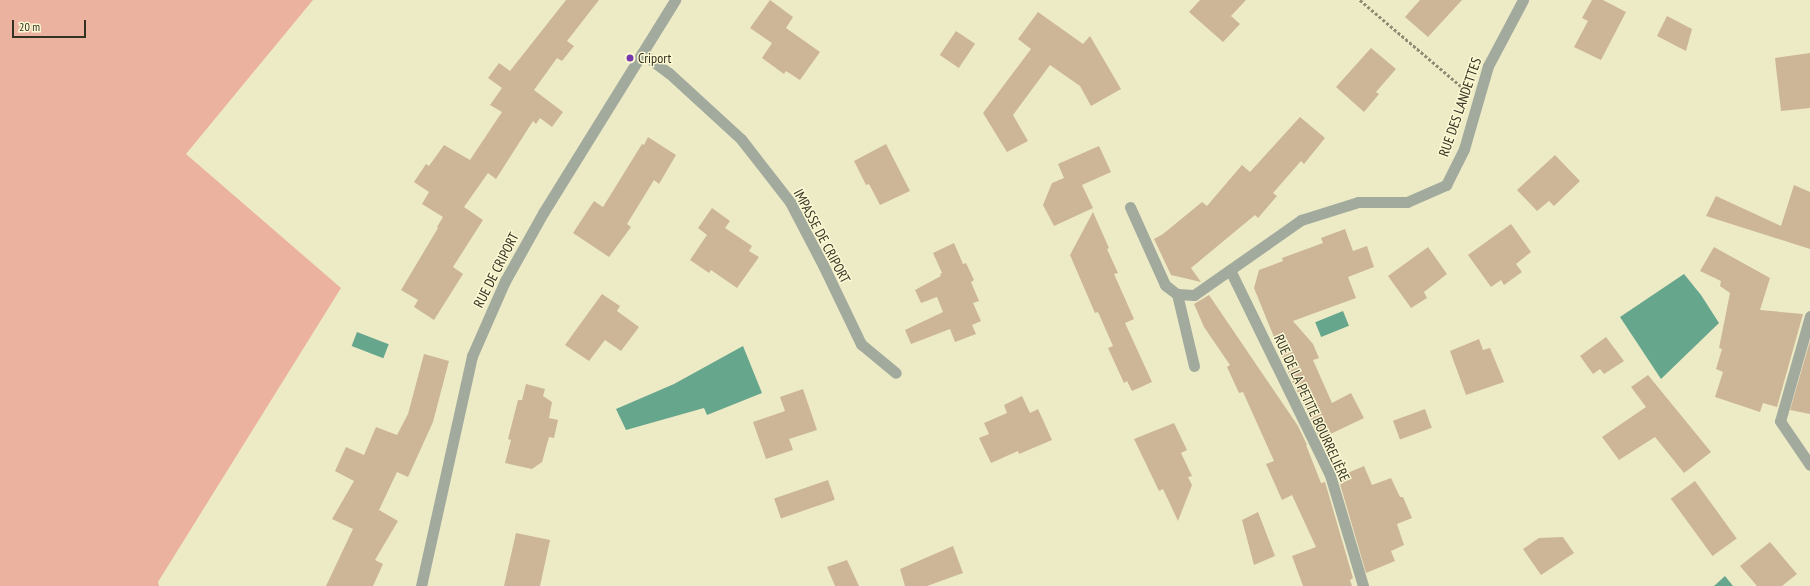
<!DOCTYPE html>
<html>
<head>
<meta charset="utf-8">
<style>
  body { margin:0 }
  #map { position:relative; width:1810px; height:586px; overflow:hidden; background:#edebc6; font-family:"PT Sans Narrow",sans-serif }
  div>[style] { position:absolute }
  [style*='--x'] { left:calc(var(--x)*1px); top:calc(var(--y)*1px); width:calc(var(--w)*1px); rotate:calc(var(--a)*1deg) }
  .green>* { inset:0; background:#ebb39f }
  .water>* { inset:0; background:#66a68d; transform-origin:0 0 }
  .building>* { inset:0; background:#cdb598; transform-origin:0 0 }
  .path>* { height:2.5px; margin-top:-1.25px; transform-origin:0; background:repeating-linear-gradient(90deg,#8e8d73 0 3px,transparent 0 5px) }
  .service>* { height:11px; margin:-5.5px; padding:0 5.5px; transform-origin:5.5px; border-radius:5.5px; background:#a1aa9d }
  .minor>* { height:11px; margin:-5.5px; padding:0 5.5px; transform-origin:5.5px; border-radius:5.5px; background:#a1aa9d }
  .dots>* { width:11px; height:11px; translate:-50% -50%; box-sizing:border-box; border:2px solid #fbf8d3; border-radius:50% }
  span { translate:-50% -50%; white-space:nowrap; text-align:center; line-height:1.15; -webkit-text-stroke:3px #fbf8d3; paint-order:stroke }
  .poi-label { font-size:14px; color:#333223 }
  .left { translate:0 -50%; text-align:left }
  .street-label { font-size:14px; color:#333223 }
  .scale { position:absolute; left:12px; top:20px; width:74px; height:18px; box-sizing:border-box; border:2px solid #333223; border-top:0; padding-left:5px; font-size:12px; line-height:14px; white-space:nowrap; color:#333223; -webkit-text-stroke:3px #fbf8d3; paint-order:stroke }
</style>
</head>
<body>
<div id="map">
  <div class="green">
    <i style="clip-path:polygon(0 0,313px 0,186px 154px,341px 288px,158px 582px,159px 586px,0 586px)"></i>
  </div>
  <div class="water">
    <i style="clip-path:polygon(1684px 274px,1701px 295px,1719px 323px,1661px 379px,1620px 317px)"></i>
    <i style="left:1343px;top:311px;width:16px;height:30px;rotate:68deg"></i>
    <i style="left:357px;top:332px;width:34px;height:15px;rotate:21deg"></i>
    <i style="clip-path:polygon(743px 346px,762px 393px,707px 415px,704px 408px,626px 430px,616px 409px,674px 384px)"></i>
    <i style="clip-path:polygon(1725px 576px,1733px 586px,1714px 586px)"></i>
  </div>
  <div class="building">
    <i style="clip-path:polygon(566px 0,599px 0,567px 41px,574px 46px,562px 61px,557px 58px,534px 90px,563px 112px,552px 127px,540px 118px,536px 124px,533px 121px,496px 179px,488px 173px,464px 207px,483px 220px,453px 267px,463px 274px,434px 320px,414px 307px,418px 300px,401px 290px,438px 228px,437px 227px,443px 217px,422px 204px,429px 192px,414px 182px,426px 164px,429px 166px,444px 145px,470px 160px,502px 112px,490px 105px,502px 88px,488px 78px,499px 63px,510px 71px)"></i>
    <i style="clip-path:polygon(770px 0,793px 17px,786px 28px,820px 52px,800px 80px,786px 71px,784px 74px,762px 58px,772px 43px,750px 28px)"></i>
    <i style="clip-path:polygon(1200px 0,1246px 0,1231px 16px,1240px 24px,1223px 42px,1189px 12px)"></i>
    <i style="clip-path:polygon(1420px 0,1462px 0,1428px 37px,1405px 17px)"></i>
    <i style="clip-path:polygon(1592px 0,1603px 0,1626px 12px,1601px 60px,1574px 47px,1588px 21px,1582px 18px)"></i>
    <i style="clip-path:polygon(1038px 12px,1083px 44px,1090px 36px,1121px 89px,1091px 106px,1080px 86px,1050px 65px,1013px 115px,1028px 141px,1007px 152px,983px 113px,1031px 49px,1018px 39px)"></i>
    <i style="clip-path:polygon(1667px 16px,1692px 29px,1686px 51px,1657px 36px)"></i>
    <i style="left:956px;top:31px;width:23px;height:29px;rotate:34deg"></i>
    <i style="clip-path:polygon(1371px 48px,1396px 69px,1376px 92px,1379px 94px,1364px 112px,1336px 87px)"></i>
    <i style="clip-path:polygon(1810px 53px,1810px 108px,1781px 111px,1775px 58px)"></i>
    <i style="clip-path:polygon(1300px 117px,1325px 138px,1304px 164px,1301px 161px,1273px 193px,1277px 196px,1258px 218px,1255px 215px,1191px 268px,1201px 282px,1171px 275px,1154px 239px,1163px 234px,1202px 202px,1207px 206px,1242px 165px,1250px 172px)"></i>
    <i style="clip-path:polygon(648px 137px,676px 155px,659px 184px,654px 180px,627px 224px,631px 227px,609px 257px,573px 233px,594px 201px,603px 207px,642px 144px,644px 145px)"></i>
    <i style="clip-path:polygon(886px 144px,910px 191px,880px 205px,869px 184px,866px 185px,854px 161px)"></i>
    <i style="clip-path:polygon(1099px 146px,1111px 172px,1082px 185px,1093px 208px,1054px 226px,1043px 205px,1052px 183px,1064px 178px,1058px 164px)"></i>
    <i style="clip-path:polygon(1555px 155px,1580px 181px,1554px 206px,1549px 201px,1537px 211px,1517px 190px)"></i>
    <i style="clip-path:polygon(1794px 185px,1810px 192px,1810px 249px,1706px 216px,1716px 196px,1781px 226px)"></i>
    <i style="clip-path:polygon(712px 208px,730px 221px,725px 228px,752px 246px,749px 251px,759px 257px,737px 288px,711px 270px,709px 273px,690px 260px,707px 235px,698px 228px)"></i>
    <i style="clip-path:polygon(1093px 212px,1109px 248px,1107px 249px,1118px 273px,1114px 274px,1134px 319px,1125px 323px,1152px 382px,1132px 391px,1127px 381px,1124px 383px,1108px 348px,1113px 346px,1098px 312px,1095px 313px,1070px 255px)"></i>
    <i style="clip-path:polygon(1511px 224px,1531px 252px,1516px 264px,1522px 272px,1504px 285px,1501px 280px,1491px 287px,1468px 255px)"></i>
    <i style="clip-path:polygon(1345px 229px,1353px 251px,1367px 246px,1374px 267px,1348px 277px,1356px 298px,1293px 321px,1313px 344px,1319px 358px,1313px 360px,1332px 403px,1351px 393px,1364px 418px,1320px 439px,1291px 379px,1254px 288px,1259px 270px,1283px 261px,1282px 258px,1323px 243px,1321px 238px)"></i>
    <i style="clip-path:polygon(954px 243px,963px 264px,966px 263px,974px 280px,971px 282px,979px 301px,973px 303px,981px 321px,972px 325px,976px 334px,955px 342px,950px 329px,911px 344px,905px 330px,943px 312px,937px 297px,921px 303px,915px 290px,941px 276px,940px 274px,942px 273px,933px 253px)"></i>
    <i style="clip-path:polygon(1428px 247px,1447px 274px,1424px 292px,1427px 298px,1411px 308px,1388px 276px)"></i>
    <i style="clip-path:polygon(1714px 247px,1770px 278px,1760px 310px,1803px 314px,1777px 407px,1763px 403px,1760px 412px,1715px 397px,1723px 372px,1716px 369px,1722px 349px,1719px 348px,1730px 293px,1720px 286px,1721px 281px,1700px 271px)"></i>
    <i style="clip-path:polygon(602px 294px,620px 306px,617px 311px,639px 327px,621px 351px,605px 340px,589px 361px,565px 345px)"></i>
    <i style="clip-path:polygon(1209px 295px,1298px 426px,1307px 445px,1306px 445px,1321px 483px,1325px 482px,1353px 578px,1350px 580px,1352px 586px,1303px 586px,1292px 556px,1316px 547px,1292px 495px,1282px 500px,1266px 464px,1274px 461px,1243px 392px,1239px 393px,1227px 367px,1230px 365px,1204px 327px,1194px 304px)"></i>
    <i style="clip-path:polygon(1606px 337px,1624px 361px,1604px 374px,1600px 369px,1593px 374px,1580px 356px)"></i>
    <i style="clip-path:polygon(1479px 339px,1483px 350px,1490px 348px,1504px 382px,1466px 395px,1450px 351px)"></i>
    <i style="clip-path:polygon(1810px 341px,1810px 414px,1790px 410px)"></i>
    <i style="clip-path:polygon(424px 354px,449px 361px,433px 422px,408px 477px,397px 472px,379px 510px,398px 521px,375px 560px,383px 564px,373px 586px,326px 586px,353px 529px,332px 519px,354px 481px,335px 471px,346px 447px,364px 455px,376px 427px,397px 435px,408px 414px)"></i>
    <i style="clip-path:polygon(1648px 375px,1711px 452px,1684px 473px,1655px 437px,1619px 460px,1602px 437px,1646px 407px,1631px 387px)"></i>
    <i style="clip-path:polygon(526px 384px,545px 389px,543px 396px,552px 402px,549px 418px,558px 420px,554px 438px,549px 437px,542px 462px,532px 469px,505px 463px,511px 440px,508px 439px,518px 400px,522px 400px)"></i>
    <i style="clip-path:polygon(803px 389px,817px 430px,789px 439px,793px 450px,766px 459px,753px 422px,785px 411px,780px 397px)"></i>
    <i style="clip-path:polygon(1022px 396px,1030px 413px,1038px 409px,1052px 440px,1019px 454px,1018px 451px,991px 463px,979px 438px,989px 434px,984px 423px,1007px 413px,1004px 405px)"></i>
    <i style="left:1425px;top:409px;width:20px;height:34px;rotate:70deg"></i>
    <i style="clip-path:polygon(1174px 423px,1187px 450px,1181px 453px,1192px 476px,1188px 477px,1192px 485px,1178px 521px,1163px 489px,1159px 491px,1134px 439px)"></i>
    <i style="clip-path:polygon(1364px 466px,1372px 485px,1391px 478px,1400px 497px,1403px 497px,1412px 518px,1397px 524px,1404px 545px,1391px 551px,1395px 561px,1366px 573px,1338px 477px)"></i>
    <i style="left:828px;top:480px;width:21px;height:57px;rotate:71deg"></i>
    <i style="left:1695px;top:481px;width:71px;height:30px;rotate:54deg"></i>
    <i style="clip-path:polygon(1258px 512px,1275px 556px,1254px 565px,1242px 520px)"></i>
    <i style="clip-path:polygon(516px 533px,550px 540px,540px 586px,504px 586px)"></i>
    <i style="clip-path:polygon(1563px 537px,1574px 553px,1541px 575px,1523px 549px,1539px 538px)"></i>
    <i style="clip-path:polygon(1770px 542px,1797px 574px,1782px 586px,1757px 586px,1740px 566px)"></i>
    <i style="clip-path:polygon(953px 546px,963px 573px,927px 586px,905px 586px,900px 569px)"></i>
    <i style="clip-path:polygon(847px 560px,859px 586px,835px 586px,827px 567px)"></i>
  </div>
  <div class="path">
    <i style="--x:1360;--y:0;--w:134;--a:40.5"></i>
  </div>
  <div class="service">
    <i style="--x:1130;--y:207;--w:85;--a:65.8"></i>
    <i style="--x:1165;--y:285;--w:15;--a:37"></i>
    <i style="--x:1177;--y:294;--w:17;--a:3"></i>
    <i style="--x:1194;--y:295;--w:131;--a:-35"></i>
    <i style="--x:1301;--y:220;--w:60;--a:-17.5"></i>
    <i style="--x:1358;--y:202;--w:49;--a:0"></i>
    <i style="--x:1407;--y:202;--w:43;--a:-23.6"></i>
    <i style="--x:1446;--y:185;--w:40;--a:-63.4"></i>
    <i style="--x:1464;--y:149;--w:86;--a:-73.9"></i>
    <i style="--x:1488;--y:66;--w:75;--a:-62.1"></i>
    <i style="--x:1177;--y:294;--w:74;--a:76.7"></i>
  </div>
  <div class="minor">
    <i style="--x:642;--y:53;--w:34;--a:37"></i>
    <i style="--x:669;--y:73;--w:98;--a:42.5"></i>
    <i style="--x:741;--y:139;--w:80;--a:52.1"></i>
    <i style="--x:790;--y:202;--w:71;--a:62.4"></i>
    <i style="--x:823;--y:265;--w:88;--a:64.3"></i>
    <i style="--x:861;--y:344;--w:45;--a:39.6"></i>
    <i style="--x:1230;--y:270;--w:228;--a:64"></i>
    <i style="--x:1330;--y:475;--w:116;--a:73.4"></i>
    <i style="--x:1810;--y:316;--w:109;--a:105.9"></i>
    <i style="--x:1780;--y:421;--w:53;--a:55.7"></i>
    <i style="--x:421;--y:586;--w:236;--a:-77.5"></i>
    <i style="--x:472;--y:356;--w:82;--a:-66.3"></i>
    <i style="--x:505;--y:281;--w:78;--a:-60.8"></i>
    <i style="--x:543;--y:213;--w:251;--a:-58.2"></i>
  </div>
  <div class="dots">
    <i style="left:630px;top:58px;background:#7839ae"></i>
  </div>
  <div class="poi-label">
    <span class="left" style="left:638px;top:58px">Criport</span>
  </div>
  <div class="street-label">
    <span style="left:1460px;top:107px;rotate:-71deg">RUE DES LANDETTES</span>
    <span style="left:822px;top:236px;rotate:62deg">IMPASSE DE CRIPORT</span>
    <span style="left:496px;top:270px;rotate:-63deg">RUE DE CRIPORT</span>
    <span style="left:1312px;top:408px;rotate:65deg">RUE DE LA PETITE BOURRELIÈRE</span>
  </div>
  <div class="scale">20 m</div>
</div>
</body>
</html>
